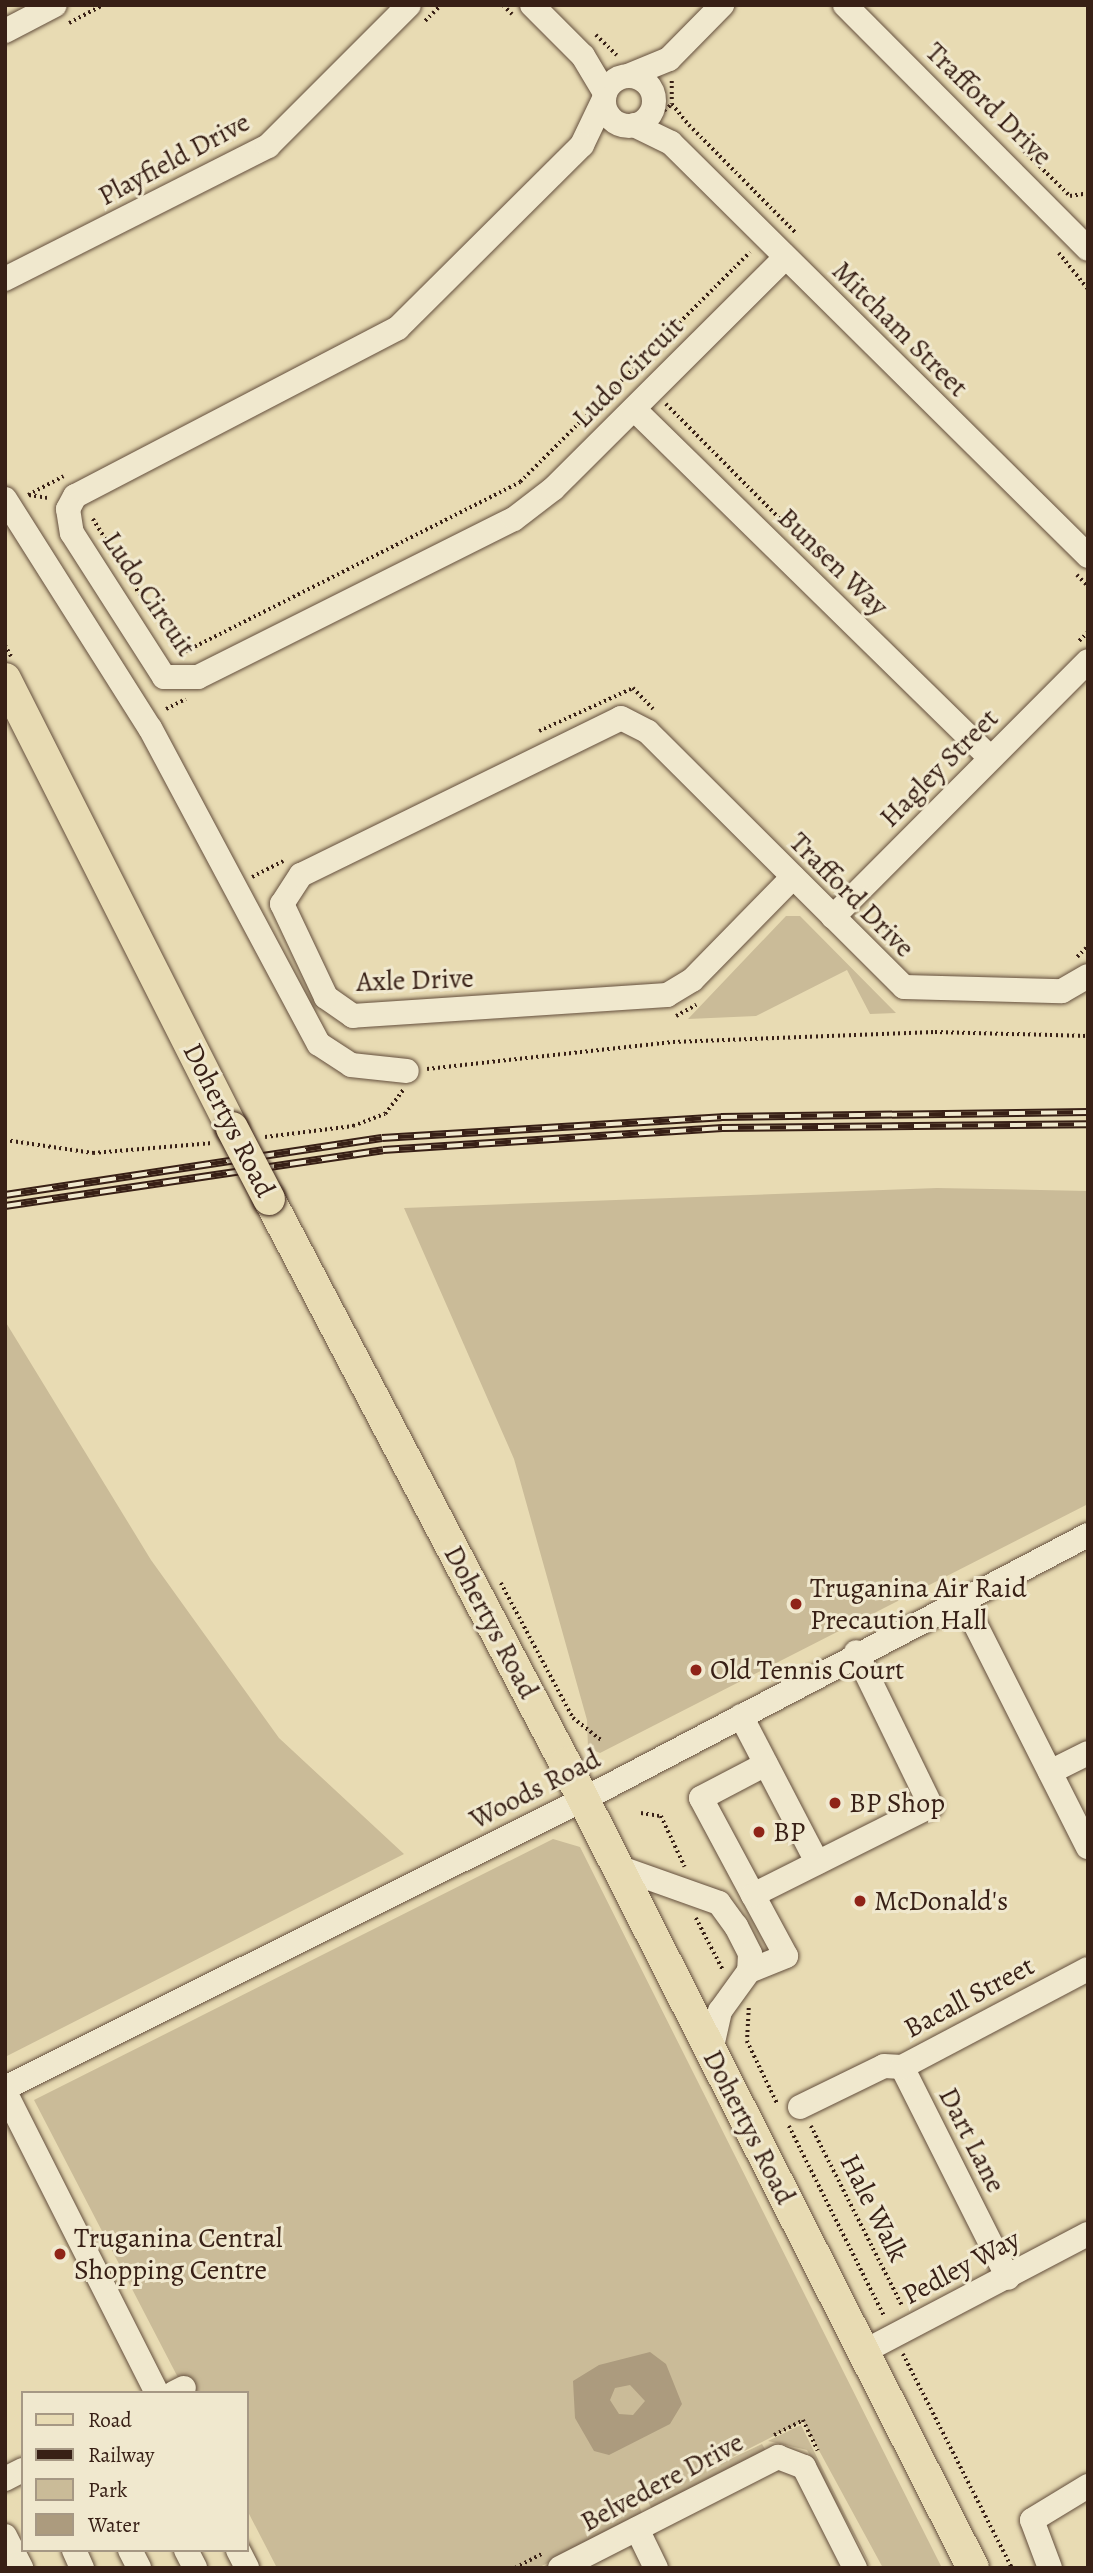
<!DOCTYPE html>
<html>
<head>
<meta charset="utf-8">
<style>
  body { margin:0 }
  #map { position:relative; width:1093px; height:2573px; overflow:hidden; background:#e8dbb3; font-family:Alegreya,serif }
  div>[style] { position:absolute }
  [style*='--x'] { left:calc(var(--x)*1px); top:calc(var(--y)*1px); width:calc(var(--w)*1px); rotate:calc(var(--a)*1deg) }
  .green>* { inset:0; background:#cabb98 }
  .water>* { inset:0; background:#ac9b7e }
  .path>* { height:3.5px; margin-top:-1.75px; transform-origin:0; background:repeating-linear-gradient(90deg,#382016 0 2px,transparent 0 5.5px) }
  .roads { filter:drop-shadow(0 0 2px #644f3d) drop-shadow(0 0 2px #644f3d) }
  .minor>* { height:24px; margin:-12px; padding:0 12px; transform-origin:12px; border-radius:12px; background:#f0e8ce }
  .minor>.ring { margin:-12px; padding:0; box-sizing:content-box; background:none; border:24px solid #f0e8ce; border-radius:50% }
  .major>* { height:32px; margin:-16px; padding:0 16px; transform-origin:16px; border-radius:16px; background:#e8dbb3 }
  .rail>* { height:8px; margin-top:-4px; transform-origin:0; background:repeating-linear-gradient(90deg,#f0e8ce 0 16px,#382016 0 32px); box-sizing:border-box; border-block:2px solid #382016 }
  .bridges { filter:drop-shadow(0 0 2px #382016) drop-shadow(0 0 2px #382016) }
  .major-bridge>* { height:32px; margin:-16px; padding:0 16px; transform-origin:16px; border-radius:16px; background:#e8dbb3 }
  .dots>* { width:19px; height:19px; translate:-50% -50%; box-sizing:border-box; border:4px solid #f0e8ce; border-radius:50% }
  span { translate:-50% -50%; white-space:nowrap; text-align:center; line-height:1.15; -webkit-text-stroke:6px #f0e8ce; paint-order:stroke }
  .street-label { font-size:28px; color:#382016 }
  .poi-label { font-size:28px; color:#382016 }
  .left { translate:0 -50%; text-align:left }
  .frame { position:absolute; inset:0; border:7px solid #382016; pointer-events:none }
  .legend { position:absolute; left:21px; top:2391px; width:228px; height:161px; box-sizing:border-box; background:#f0e8ce; border:2px solid #a69884; margin:0; padding:9px 12px; list-style:none; font-size:21px; color:#382016 }
  .legend li { display:flex; align-items:center; gap:14px; height:35px }
  .legend b { width:35px; border:2px solid #a69884 }
</style>
</head>
<body>
<div id="map">
  <div class="green">
    <i style="clip-path:polygon(786px 916px,800px 916px,896px 1013px,870px 1014px,847px 970px,756px 1016px,688px 1019px)"></i>
    <i style="clip-path:polygon(937px 1188px,1088px 1191px,1088px 1504px,600px 1753px,588px 1748px,587px 1720px,514px 1459px,404px 1208px)"></i>
    <i style="clip-path:polygon(5px 1321px,151px 1560px,279px 1738px,404px 1854px,5px 2057px)"></i>
    <i style="clip-path:polygon(553px 1839px,580px 1847px,942px 2568px,883px 2568px,803px 2421px,703px 2472px,762px 2444px,766px 2451px,652px 2509px,647px 2500px,639px 2504px,642px 2514px,538px 2568px,277px 2568px,247px 2510px,247px 2393px,186px 2393px,34px 2100px)"></i>
    <i style="clip-path:polygon(801px 2425px,872px 2568px,807px 2450px,768px 2441px)"></i>
  </div>
  <div class="water">
    <i style="clip-path:polygon(evenodd,650px 2352px,666px 2364px,682px 2404px,670px 2424px,609px 2455px,594px 2451px,575px 2418px,573px 2381px,599px 2365px,650px 2352px,630px 2385px,645px 2401px,633px 2415px,619px 2414px,610px 2400px,615px 2388px,630px 2385px)"></i>
  </div>
  <div class="path">
    <i style="--x:503;--y:5;--w:13;--a:45"></i>
    <i style="--x:425;--y:21;--w:23;--a:-45"></i>
    <i style="--x:69;--y:23;--w:38;--a:-28"></i>
    <i style="--x:596;--y:35;--w:29;--a:44"></i>
    <i style="--x:672;--y:81;--w:23;--a:90"></i>
    <i style="--x:672;--y:104;--w:27;--a:51"></i>
    <i style="--x:689;--y:125;--w:152;--a:45.3"></i>
    <i style="--x:660;--y:114;--w:16;--a:-40"></i>
    <i style="--x:1016;--y:143;--w:76;--a:44.5"></i>
    <i style="--x:1070;--y:196;--w:18;--a:-9"></i>
    <i style="--x:1059;--y:253;--w:46;--a:51.1"></i>
    <i style="--x:666;--y:404;--w:185;--a:45.2"></i>
    <i style="--x:28;--y:495;--w:40;--a:-28"></i>
    <i style="--x:29;--y:495;--w:20;--a:9"></i>
    <i style="--x:93;--y:519;--w:97;--a:58.1"></i>
    <i style="--x:1077;--y:575;--w:16;--a:45"></i>
    <i style="--x:1079;--y:641;--w:13;--a:-45"></i>
    <i style="--x:5;--y:645;--w:13;--a:61"></i>
    <i style="--x:180;--y:654;--w:381;--a:-26.8"></i>
    <i style="--x:520;--y:482;--w:325;--a:-45"></i>
    <i style="--x:166;--y:709;--w:22;--a:-27"></i>
    <i style="--x:539;--y:731;--w:103;--a:-24.6"></i>
    <i style="--x:633;--y:688;--w:29;--a:46"></i>
    <i style="--x:252;--y:877;--w:35;--a:-27"></i>
    <i style="--x:1077;--y:957;--w:16;--a:-45"></i>
    <i style="--x:676;--y:1016;--w:23;--a:-29"></i>
    <i style="--x:427;--y:1069;--w:247;--a:-6.3"></i>
    <i style="--x:673;--y:1042;--w:262;--a:-2.2"></i>
    <i style="--x:935;--y:1032;--w:153;--a:1.5"></i>
    <i style="--x:265;--y:1137;--w:89;--a:-7.1"></i>
    <i style="--x:353;--y:1126;--w:34;--a:-21"></i>
    <i style="--x:385;--y:1114;--w:30;--a:-53"></i>
    <i style="--x:5;--y:1140;--w:89;--a:8.4"></i>
    <i style="--x:93;--y:1153;--w:120;--a:-4.8"></i>
    <i style="--x:501;--y:1583;--w:153;--a:61.9"></i>
    <i style="--x:573;--y:1718;--w:37;--a:38"></i>
    <i style="--x:641;--y:1813;--w:20;--a:9"></i>
    <i style="--x:661;--y:1816;--w:56;--a:64.8"></i>
    <i style="--x:696;--y:1918;--w:59;--a:62.6"></i>
    <i style="--x:749;--y:2008;--w:33;--a:93"></i>
    <i style="--x:747;--y:2041;--w:69;--a:64.2"></i>
    <i style="--x:789;--y:2126;--w:212;--a:63.4"></i>
    <i style="--x:811;--y:2126;--w:203;--a:63.1"></i>
    <i style="--x:903;--y:2354;--w:240;--a:63"></i>
    <i style="--x:774;--y:2435;--w:33;--a:-27"></i>
    <i style="--x:803;--y:2420;--w:34;--a:64"></i>
    <i style="--x:515;--y:2568;--w:32;--a:-28"></i>
  </div>
  <div class="roads">
    <div class="minor">
      <i style="--x:532;--y:5;--w:72;--a:45"></i>
      <i style="--x:583;--y:56;--w:43;--a:59.3"></i>
      <i style="--x:845;--y:5;--w:344;--a:45.1"></i>
      <i style="--x:5;--y:31;--w:56;--a:-27.5"></i>
      <i style="--x:630;--y:75;--w:42;--a:-22.3"></i>
      <i style="--x:669;--y:59;--w:76;--a:-45.5"></i>
      <i class="ring" style="left:604px;top:76px;width:26px;height:26px"></i>
      <i style="--x:604;--y:99;--w:51;--a:115.6"></i>
      <i style="--x:582;--y:145;--w:260;--a:135.2"></i>
      <i style="--x:398;--y:328;--w:364;--a:152.5"></i>
      <i style="--x:75;--y:496;--w:15;--a:118"></i>
      <i style="--x:68;--y:509;--w:24;--a:81"></i>
      <i style="--x:72;--y:533;--w:171;--a:57.4"></i>
      <i style="--x:164;--y:677;--w:34;--a:0"></i>
      <i style="--x:198;--y:677;--w:353;--a:-26.6"></i>
      <i style="--x:514;--y:519;--w:49;--a:-37.6"></i>
      <i style="--x:553;--y:489;--w:327;--a:-44.9"></i>
      <i style="--x:634;--y:125;--w:41;--a:25.9"></i>
      <i style="--x:671;--y:143;--w:587;--a:44.72"></i>
      <i style="--x:5;--y:279;--w:295;--a:-26.8"></i>
      <i style="--x:268;--y:146;--w:199;--a:-45"></i>
      <i style="--x:634;--y:409;--w:499;--a:44.4"></i>
      <i style="--x:5;--y:499;--w:271;--a:57.7"></i>
      <i style="--x:150;--y:728;--w:358;--a:61.9"></i>
      <i style="--x:319;--y:1044;--w:38;--a:33"></i>
      <i style="--x:351;--y:1065;--w:56;--a:6.1"></i>
      <i style="--x:793;--y:877;--w:144;--a:134.4"></i>
      <i style="--x:692;--y:980;--w:29;--a:149"></i>
      <i style="--x:667;--y:995;--w:315;--a:176.2"></i>
      <i style="--x:353;--y:1016;--w:33;--a:-145"></i>
      <i style="--x:326;--y:997;--w:103;--a:-115.3"></i>
      <i style="--x:282;--y:904;--w:35;--a:-57"></i>
      <i style="--x:301;--y:875;--w:356;--a:-26.1"></i>
      <i style="--x:621;--y:718;--w:30;--a:27"></i>
      <i style="--x:648;--y:732;--w:361;--a:44.9"></i>
      <i style="--x:904;--y:987;--w:158;--a:1.5"></i>
      <i style="--x:1062;--y:991;--w:30;--a:-30"></i>
      <i style="--x:833;--y:917;--w:361;--a:-45.1"></i>
      <i style="--x:962;--y:1598;--w:279;--a:63.2"></i>
      <i style="--x:741;--y:1716;--w:165;--a:62.5"></i>
      <i style="--x:1050;--y:1772;--w:42;--a:-26.6"></i>
      <i style="--x:618;--y:1867;--w:107;--a:19.6"></i>
      <i style="--x:719;--y:1903;--w:29;--a:54"></i>
      <i style="--x:736;--y:1926;--w:31;--a:63"></i>
      <i style="--x:750;--y:1954;--w:17;--a:93"></i>
      <i style="--x:749;--y:1971;--w:49;--a:125.9"></i>
      <i style="--x:720;--y:2011;--w:41;--a:102.7"></i>
      <i style="--x:753;--y:1895;--w:110;--a:-118.2"></i>
      <i style="--x:701;--y:1798;--w:73;--a:-27.6"></i>
      <i style="--x:749;--y:1971;--w:40;--a:-22"></i>
      <i style="--x:786;--y:1956;--w:69;--a:-118.4"></i>
      <i style="--x:753;--y:1895;--w:199;--a:-26.6"></i>
      <i style="--x:931;--y:1806;--w:171;--a:-116"></i>
      <i style="--x:902;--y:2067;--w:236;--a:63.3"></i>
      <i style="--x:5;--y:2088;--w:647;--a:-26.53"></i>
      <i style="--x:584;--y:1799;--w:569;--a:-27.65"></i>
      <i style="--x:5;--y:2092;--w:337;--a:63.2"></i>
      <i style="--x:800;--y:2107;--w:93;--a:-26"></i>
      <i style="--x:884;--y:2066;--w:18;--a:3"></i>
      <i style="--x:902;--y:2067;--w:210;--a:-27.8"></i>
      <i style="--x:863;--y:2352;--w:254;--a:-27.7"></i>
      <i style="--x:174;--y:2393;--w:11;--a:-27"></i>
      <i style="--x:5;--y:2479;--w:20;--a:-27"></i>
      <i style="--x:637;--y:2529;--w:43;--a:64"></i>
      <i style="--x:5;--y:2536;--w:36;--a:63"></i>
      <i style="--x:74;--y:2550;--w:20;--a:66"></i>
      <i style="--x:130;--y:2550;--w:20;--a:63"></i>
      <i style="--x:186;--y:2550;--w:20;--a:63"></i>
      <i style="--x:238;--y:2550;--w:20;--a:63"></i>
      <i style="--x:560;--y:2568;--w:245;--a:-27"></i>
      <i style="--x:778;--y:2457;--w:28;--a:21"></i>
      <i style="--x:804;--y:2467;--w:113;--a:63.2"></i>
      <i style="--x:1050;--y:2568;--w:51;--a:-110.6"></i>
      <i style="--x:1032;--y:2520;--w:66;--a:-31.3"></i>
    </div>
    <div class="major">
      <i style="--x:5;--y:679;--w:503;--a:63.18"></i>
      <i style="--x:269;--y:1199;--w:637;--a:62.31"></i>
      <i style="--x:565;--y:1763;--w:902;--a:63.12"></i>
    </div>
  </div>
  <div class="rail">
    <i style="--x:5;--y:1195;--w:381;--a:-8.6"></i>
    <i style="--x:382;--y:1138;--w:340;--a:-3.5"></i>
    <i style="--x:721;--y:1117;--w:367;--a:-0.8"></i>
    <i style="--x:5;--y:1206;--w:382;--a:-8.4"></i>
    <i style="--x:383;--y:1150;--w:340;--a:-3.7"></i>
    <i style="--x:722;--y:1128;--w:366;--a:-0.6"></i>
  </div>
  <div class="bridges">
    <div class="major-bridge">
      <i style="--x:232;--y:1128;--w:80;--a:62.5"></i>
    </div>
  </div>
  <div class="dots">
    <i style="left:796px;top:1604px;background:#8f2418"></i>
    <i style="left:696px;top:1670px;background:#8f2418"></i>
    <i style="left:835px;top:1803px;background:#8f2418"></i>
    <i style="left:759px;top:1832px;background:#8f2418"></i>
    <i style="left:860px;top:1901px;background:#8f2418"></i>
    <i style="left:60px;top:2254px;background:#8f2418"></i>
  </div>
  <div class="street-label">
    <span style="left:989px;top:104px;rotate:44deg">Trafford Drive</span>
    <span style="left:174px;top:159px;rotate:-28deg">Playfield Drive</span>
    <span style="left:900px;top:329px;rotate:45deg">Mitcham Street</span>
    <span style="left:628px;top:372px;rotate:-45deg">Ludo Circuit</span>
    <span style="left:833px;top:562px;rotate:44deg">Bunsen Way</span>
    <span style="left:149px;top:594px;rotate:56deg">Ludo Circuit</span>
    <span style="left:939px;top:768px;rotate:-45deg">Hagley Street</span>
    <span style="left:852px;top:895px;rotate:45deg">Trafford Drive</span>
    <span style="left:415px;top:980px;rotate:-2deg">Axle Drive</span>
    <span style="left:229px;top:1120px;rotate:63deg">Dohertys Road</span>
    <span style="left:491px;top:1622px;rotate:62deg">Dohertys Road</span>
    <span style="left:535px;top:1789px;rotate:-27deg">Woods Road</span>
    <span style="left:969px;top:1997px;rotate:-28deg">Bacall Street</span>
    <span style="left:749px;top:2127px;rotate:63deg">Dohertys Road</span>
    <span style="left:972px;top:2140px;rotate:63deg">Dart Lane</span>
    <span style="left:874px;top:2208px;rotate:63deg">Hale Walk</span>
    <span style="left:961px;top:2267px;rotate:-28deg">Pedley Way</span>
    <span style="left:662px;top:2482px;rotate:-28deg">Belvedere Drive</span>
  </div>
  <div class="poi-label">
    <span class="left" style="left:810px;top:1604px">Truganina Air Raid<br>Precaution Hall</span>
    <span class="left" style="left:710px;top:1670px">Old Tennis Court</span>
    <span class="left" style="left:849px;top:1803px">BP Shop</span>
    <span class="left" style="left:773px;top:1832px">BP</span>
    <span class="left" style="left:874px;top:1901px">McDonald's</span>
    <span class="left" style="left:74px;top:2254px">Truganina Central<br>Shopping Centre</span>
  </div>
  <div class="frame"></div>
  <ul class="legend">
  <li><b style="height:9px;background:#e8dbb3"></b>Road</li>
  <li><b style="height:9px;background:#382016"></b>Railway</li>
  <li><b style="height:19px;background:#cabb98"></b>Park</li>
  <li><b style="height:19px;background:#ac9b7e"></b>Water</li>
  </ul>
</div>
</body>
</html>
